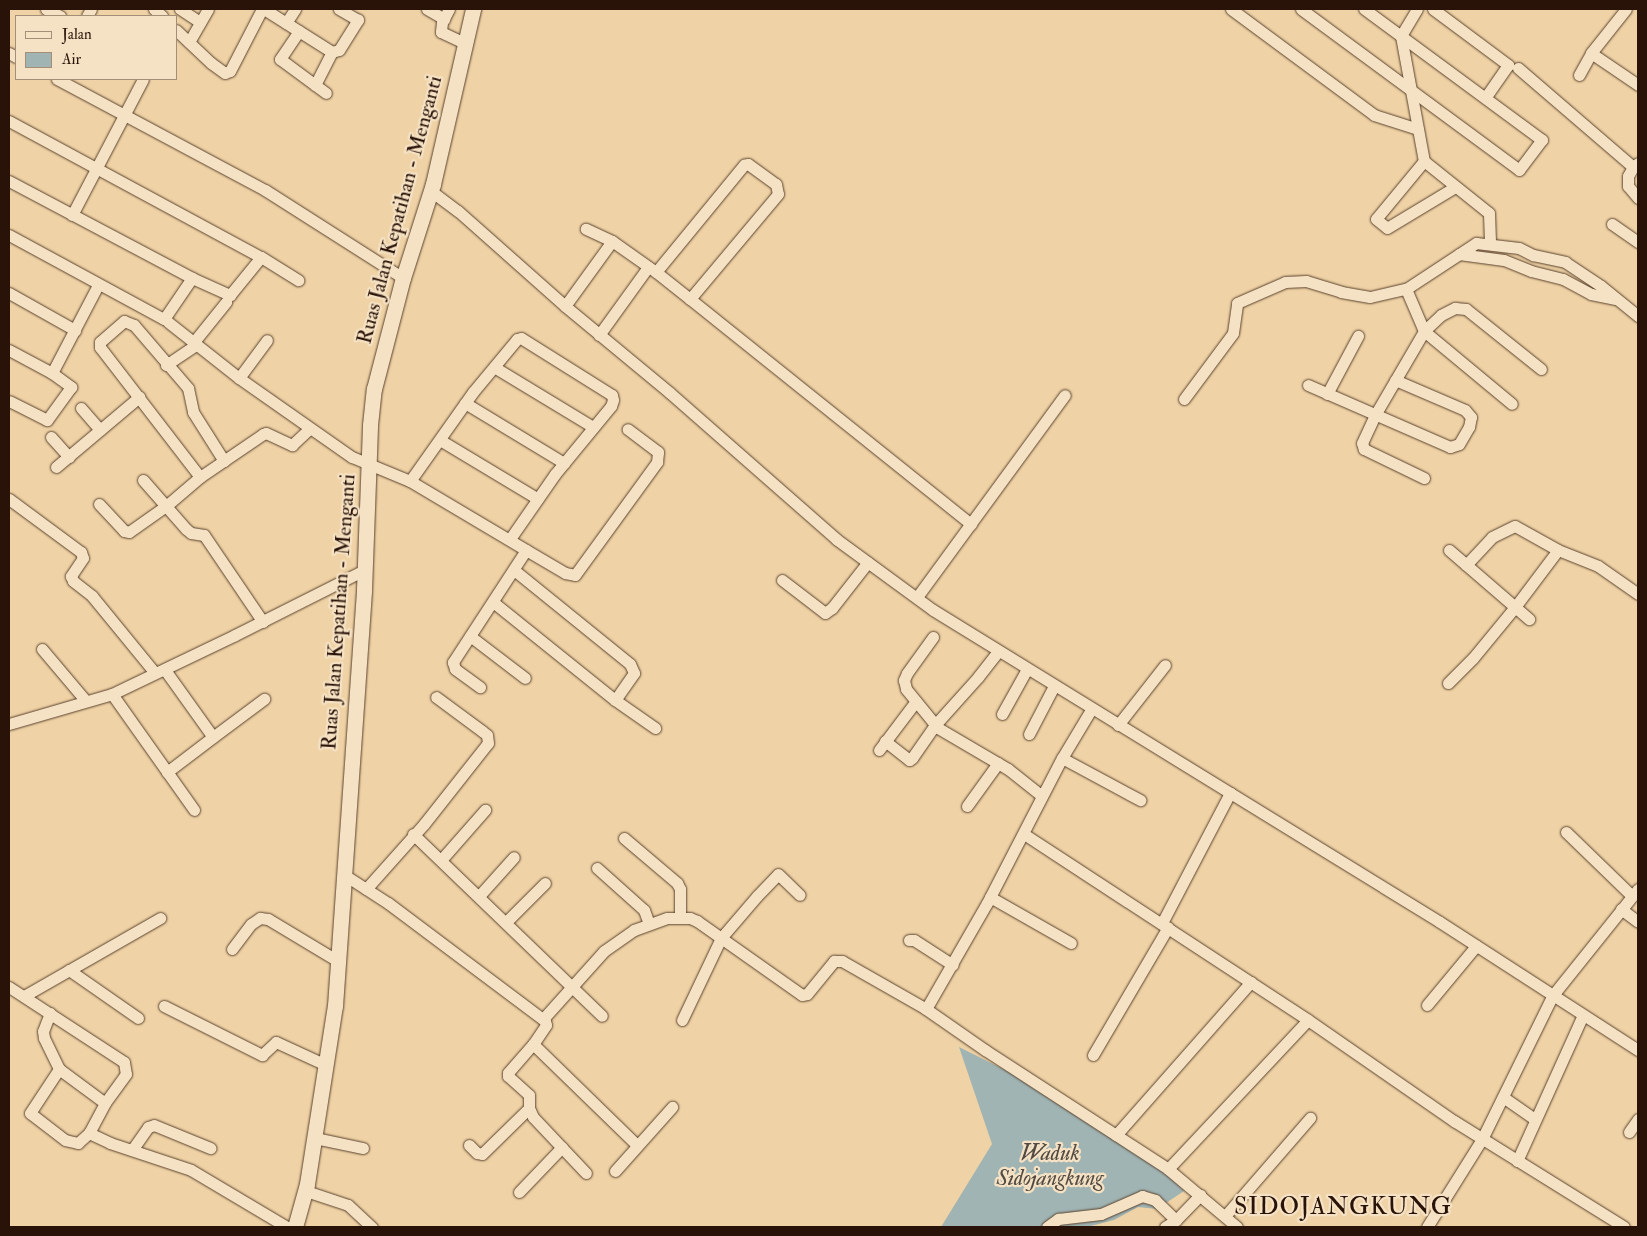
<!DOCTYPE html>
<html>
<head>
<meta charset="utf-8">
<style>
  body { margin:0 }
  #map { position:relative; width:1647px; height:1236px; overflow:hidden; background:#efd2a5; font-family:"IM FELL Double Pica",serif }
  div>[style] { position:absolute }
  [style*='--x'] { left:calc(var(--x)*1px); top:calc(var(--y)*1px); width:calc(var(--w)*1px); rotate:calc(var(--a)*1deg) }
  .water>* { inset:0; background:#a0b4b3 }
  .roads { filter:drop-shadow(0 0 1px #5a422e) drop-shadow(0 0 1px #5a422e) }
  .street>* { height:11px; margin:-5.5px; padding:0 5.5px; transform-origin:5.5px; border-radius:5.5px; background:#f5e2c4 }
  .secondary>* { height:15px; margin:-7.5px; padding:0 7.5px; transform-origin:7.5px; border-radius:7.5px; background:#f5e2c4 }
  span { translate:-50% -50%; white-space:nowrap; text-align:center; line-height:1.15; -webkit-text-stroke:4.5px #f5e2c4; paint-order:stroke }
  .street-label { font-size:21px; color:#291207 }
  .water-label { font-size:22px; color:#534b43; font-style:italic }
  .quarter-label { font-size:24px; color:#291207; letter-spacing:1px }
  .frame { position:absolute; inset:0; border:10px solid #291207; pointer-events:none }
  .legend { position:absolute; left:15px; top:15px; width:162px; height:65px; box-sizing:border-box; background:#f5e2c4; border:1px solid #a38f78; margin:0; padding:6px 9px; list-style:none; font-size:15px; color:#291207 }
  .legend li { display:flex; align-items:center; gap:10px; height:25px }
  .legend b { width:25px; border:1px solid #a38f78 }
</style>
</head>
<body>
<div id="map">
  <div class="water">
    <i style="clip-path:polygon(959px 1047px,1043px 1089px,1153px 1159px,1184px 1191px,1157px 1209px,1138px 1207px,1114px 1220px,1087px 1227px,941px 1227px,992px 1144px)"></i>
  </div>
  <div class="roads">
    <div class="street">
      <i style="--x:46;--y:9;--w:16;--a:27"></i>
      <i style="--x:154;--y:9;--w:11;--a:41"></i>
      <i style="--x:180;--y:9;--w:24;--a:33"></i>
      <i style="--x:264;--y:9;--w:80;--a:32.3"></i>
      <i style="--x:427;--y:9;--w:20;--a:30"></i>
      <i style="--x:449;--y:9;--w:15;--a:118"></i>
      <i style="--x:442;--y:22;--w:10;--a:96"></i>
      <i style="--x:441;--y:32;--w:26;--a:25"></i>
      <i style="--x:1231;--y:9;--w:178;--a:36.5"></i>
      <i style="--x:1374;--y:115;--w:46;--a:17.7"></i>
      <i style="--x:1301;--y:9;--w:271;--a:36.4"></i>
      <i style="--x:1519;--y:170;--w:38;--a:-53"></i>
      <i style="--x:1542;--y:140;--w:221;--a:-143.6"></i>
      <i style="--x:1417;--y:9;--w:31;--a:121"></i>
      <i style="--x:1401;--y:36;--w:127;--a:79.6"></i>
      <i style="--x:1424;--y:161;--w:83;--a:38.7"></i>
      <i style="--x:1489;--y:213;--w:30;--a:88"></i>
      <i style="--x:1433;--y:9;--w:94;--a:36.7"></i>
      <i style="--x:1508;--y:65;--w:40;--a:124.9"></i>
      <i style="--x:87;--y:16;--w:8;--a:-60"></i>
      <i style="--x:286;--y:23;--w:17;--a:-57"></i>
      <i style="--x:176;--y:30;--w:48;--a:43.3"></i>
      <i style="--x:211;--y:63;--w:17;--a:36"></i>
      <i style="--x:225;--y:73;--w:5;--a:-22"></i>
      <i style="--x:230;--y:71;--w:70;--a:-62.7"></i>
      <i style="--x:299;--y:31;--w:34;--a:124"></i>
      <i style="--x:280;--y:59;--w:57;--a:36.5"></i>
      <i style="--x:189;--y:42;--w:38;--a:-60"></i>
      <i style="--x:9;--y:53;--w:8;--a:30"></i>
      <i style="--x:1591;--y:53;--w:57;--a:34.2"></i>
      <i style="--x:1518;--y:68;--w:152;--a:40.7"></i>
      <i style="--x:1633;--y:167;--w:6;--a:-39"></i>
      <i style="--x:1579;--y:75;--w:25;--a:-61"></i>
      <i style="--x:1591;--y:53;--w:56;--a:-51.5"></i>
      <i style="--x:57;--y:79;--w:236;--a:28.1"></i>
      <i style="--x:265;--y:190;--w:164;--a:32.5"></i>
      <i style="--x:315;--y:85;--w:37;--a:-63"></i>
      <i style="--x:332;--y:52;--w:7;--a:-16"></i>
      <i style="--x:339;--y:50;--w:36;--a:-58"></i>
      <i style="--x:358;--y:20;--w:22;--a:-150"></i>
      <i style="--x:9;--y:121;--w:286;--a:28.4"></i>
      <i style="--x:261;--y:257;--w:44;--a:31.9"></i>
      <i style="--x:1424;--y:161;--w:75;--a:129.6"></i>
      <i style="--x:1376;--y:219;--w:14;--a:39"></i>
      <i style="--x:1387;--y:228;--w:79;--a:-31.1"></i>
      <i style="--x:1633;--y:167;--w:10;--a:119"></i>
      <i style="--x:1628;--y:176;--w:10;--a:90"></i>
      <i style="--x:1628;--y:186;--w:16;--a:50"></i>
      <i style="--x:9;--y:181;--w:207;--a:27.9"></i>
      <i style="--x:192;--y:278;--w:42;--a:24.1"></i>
      <i style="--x:230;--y:295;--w:49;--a:-50.8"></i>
      <i style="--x:431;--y:191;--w:34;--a:37"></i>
      <i style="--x:458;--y:211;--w:143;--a:41.6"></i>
      <i style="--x:565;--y:306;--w:136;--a:39.6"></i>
      <i style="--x:670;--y:393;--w:221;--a:41.3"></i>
      <i style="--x:836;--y:539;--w:120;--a:36.2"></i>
      <i style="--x:933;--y:610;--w:595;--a:31.61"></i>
      <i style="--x:1440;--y:922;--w:236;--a:32.9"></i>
      <i style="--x:72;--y:215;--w:153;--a:-62.4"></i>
      <i style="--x:1612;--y:224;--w:32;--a:35"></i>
      <i style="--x:9;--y:235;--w:176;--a:28.5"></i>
      <i style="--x:164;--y:319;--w:50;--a:-55.7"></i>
      <i style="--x:612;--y:241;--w:54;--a:35.2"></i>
      <i style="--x:656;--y:272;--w:139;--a:-50.6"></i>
      <i style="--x:744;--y:165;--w:4;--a:-14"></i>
      <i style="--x:748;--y:164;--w:34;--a:36"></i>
      <i style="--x:776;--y:184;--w:10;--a:79"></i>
      <i style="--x:778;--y:194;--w:137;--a:130"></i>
      <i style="--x:690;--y:299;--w:360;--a:38.7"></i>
      <i style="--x:1459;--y:254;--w:45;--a:7.6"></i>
      <i style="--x:1504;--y:260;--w:29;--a:22"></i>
      <i style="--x:1531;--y:271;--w:33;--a:14"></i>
      <i style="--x:1563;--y:279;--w:32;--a:28"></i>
      <i style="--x:1591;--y:294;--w:24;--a:12"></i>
      <i style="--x:656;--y:272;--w:43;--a:38.5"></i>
      <i style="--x:1406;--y:289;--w:46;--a:66.8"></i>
      <i style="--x:1424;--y:331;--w:114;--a:39.7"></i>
      <i style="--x:9;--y:293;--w:76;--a:29.3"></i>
      <i style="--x:565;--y:306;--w:80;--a:-54.1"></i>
      <i style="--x:612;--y:241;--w:29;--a:-155"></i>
      <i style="--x:168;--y:322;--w:90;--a:38.3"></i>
      <i style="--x:239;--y:378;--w:138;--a:35"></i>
      <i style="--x:352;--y:457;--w:63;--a:22.5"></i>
      <i style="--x:410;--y:481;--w:135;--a:30.7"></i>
      <i style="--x:526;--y:550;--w:134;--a:123.1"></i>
      <i style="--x:453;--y:662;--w:7;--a:74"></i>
      <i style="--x:455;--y:669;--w:31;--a:36"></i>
      <i style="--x:599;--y:335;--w:84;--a:-54.2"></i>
      <i style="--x:193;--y:343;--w:53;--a:-51.2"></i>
      <i style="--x:9;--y:350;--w:49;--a:28.1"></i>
      <i style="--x:52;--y:373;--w:24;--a:36"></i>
      <i style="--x:71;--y:387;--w:41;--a:126"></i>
      <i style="--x:47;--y:420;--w:42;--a:-153.4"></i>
      <i style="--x:166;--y:365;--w:36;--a:-34"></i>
      <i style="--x:494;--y:367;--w:116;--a:31.2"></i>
      <i style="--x:52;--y:373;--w:99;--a:-62.4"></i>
      <i style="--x:239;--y:378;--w:47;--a:-53.6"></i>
      <i style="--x:1308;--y:385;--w:155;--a:23.6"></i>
      <i style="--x:1450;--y:447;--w:9;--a:-18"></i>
      <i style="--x:1459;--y:444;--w:20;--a:-60"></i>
      <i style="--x:1469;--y:427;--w:10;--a:-79"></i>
      <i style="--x:1471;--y:417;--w:9;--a:-131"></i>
      <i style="--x:1465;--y:410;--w:76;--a:-156.8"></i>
      <i style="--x:1327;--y:394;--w:66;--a:-61.9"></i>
      <i style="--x:1184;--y:399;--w:82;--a:-53.4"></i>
      <i style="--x:1233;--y:333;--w:30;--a:-82"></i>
      <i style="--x:1237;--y:303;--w:52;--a:-23.6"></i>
      <i style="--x:1285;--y:282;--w:21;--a:-3"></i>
      <i style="--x:1306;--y:281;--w:37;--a:17"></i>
      <i style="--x:1341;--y:292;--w:29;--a:10"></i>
      <i style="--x:1370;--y:297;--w:37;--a:-13"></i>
      <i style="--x:1406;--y:289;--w:84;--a:-33.3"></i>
      <i style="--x:1476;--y:243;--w:43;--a:6.6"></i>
      <i style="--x:1519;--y:248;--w:16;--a:27"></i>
      <i style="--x:1533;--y:255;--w:33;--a:12"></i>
      <i style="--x:1565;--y:262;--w:43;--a:33.7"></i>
      <i style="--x:1601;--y:286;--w:48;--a:39"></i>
      <i style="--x:465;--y:403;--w:116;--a:31.2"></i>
      <i style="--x:81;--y:408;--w:29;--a:49"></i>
      <i style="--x:51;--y:437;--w:27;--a:48"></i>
      <i style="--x:440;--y:440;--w:114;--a:31"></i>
      <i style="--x:56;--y:467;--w:109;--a:-40.1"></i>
      <i style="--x:200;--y:477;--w:164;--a:-127.6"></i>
      <i style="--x:100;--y:347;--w:5;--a:-90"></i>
      <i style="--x:100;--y:342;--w:32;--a:-41"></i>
      <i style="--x:124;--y:321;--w:11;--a:22"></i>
      <i style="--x:134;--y:325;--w:83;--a:49.4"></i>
      <i style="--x:188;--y:388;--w:25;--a:78"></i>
      <i style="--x:193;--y:412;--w:58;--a:57.7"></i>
      <i style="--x:1424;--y:478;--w:67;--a:-154.2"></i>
      <i style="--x:1364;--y:449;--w:6;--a:-108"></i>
      <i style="--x:1362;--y:443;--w:31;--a:-65"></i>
      <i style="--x:1375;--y:415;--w:97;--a:-59.7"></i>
      <i style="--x:1424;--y:331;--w:23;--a:-43"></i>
      <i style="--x:1441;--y:315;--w:16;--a:-27"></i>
      <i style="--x:1455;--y:308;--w:11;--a:5"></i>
      <i style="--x:1466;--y:309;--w:96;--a:38.7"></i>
      <i style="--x:143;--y:480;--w:65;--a:48.7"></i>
      <i style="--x:186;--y:529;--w:6;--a:39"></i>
      <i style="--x:191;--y:533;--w:13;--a:9"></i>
      <i style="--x:204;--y:535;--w:105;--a:55.9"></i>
      <i style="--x:410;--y:481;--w:109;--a:-54.7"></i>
      <i style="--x:473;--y:392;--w:69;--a:-50.3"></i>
      <i style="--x:517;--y:339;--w:4;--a:-14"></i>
      <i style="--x:521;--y:338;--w:107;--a:32.1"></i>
      <i style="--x:612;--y:395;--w:5;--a:79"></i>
      <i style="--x:613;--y:400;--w:6;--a:108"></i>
      <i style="--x:611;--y:406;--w:88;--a:129.5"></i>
      <i style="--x:555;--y:474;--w:79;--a:124.7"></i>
      <i style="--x:9;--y:499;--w:89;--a:36.4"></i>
      <i style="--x:81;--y:552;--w:6;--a:72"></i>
      <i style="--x:83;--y:558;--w:22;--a:124"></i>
      <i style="--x:71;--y:576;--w:5;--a:68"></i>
      <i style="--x:73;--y:581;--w:24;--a:38"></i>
      <i style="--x:92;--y:596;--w:99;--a:50.7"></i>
      <i style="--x:99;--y:504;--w:37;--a:47"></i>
      <i style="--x:124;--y:531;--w:5;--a:11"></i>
      <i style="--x:129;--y:532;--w:45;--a:-35.1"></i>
      <i style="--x:166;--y:506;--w:45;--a:-40.5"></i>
      <i style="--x:200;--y:477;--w:76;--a:-34.3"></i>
      <i style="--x:263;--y:434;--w:3;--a:-18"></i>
      <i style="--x:266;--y:433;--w:29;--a:25"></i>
      <i style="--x:292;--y:445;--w:23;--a:-43"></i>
      <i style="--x:526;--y:550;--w:45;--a:30.5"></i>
      <i style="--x:565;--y:573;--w:10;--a:11"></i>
      <i style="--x:575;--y:575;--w:140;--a:-54"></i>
      <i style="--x:657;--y:462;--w:10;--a:-84"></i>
      <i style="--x:658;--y:452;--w:38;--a:-143"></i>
      <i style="--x:1449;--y:550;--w:106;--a:40.8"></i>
      <i style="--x:1466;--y:565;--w:38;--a:-47"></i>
      <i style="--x:1492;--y:537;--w:25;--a:-26"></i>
      <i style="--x:1515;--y:526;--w:49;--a:29.2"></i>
      <i style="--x:514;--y:570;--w:149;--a:39"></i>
      <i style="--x:630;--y:664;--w:10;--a:66"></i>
      <i style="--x:634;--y:673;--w:33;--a:125"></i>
      <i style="--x:782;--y:580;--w:54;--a:37.5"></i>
      <i style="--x:825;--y:613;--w:9;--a:-36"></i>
      <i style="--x:832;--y:608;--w:58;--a:-52"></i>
      <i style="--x:917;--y:597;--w:250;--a:-53.8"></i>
      <i style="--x:493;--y:602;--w:156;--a:38.8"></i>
      <i style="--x:615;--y:700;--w:49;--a:35"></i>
      <i style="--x:470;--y:636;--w:69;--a:37.4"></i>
      <i style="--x:933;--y:637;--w:44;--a:125.8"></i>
      <i style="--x:907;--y:673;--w:8;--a:113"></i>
      <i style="--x:904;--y:680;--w:9;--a:77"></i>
      <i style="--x:906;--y:689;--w:50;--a:50.6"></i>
      <i style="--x:938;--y:728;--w:81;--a:30.4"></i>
      <i style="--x:1008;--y:769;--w:43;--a:38.5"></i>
      <i style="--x:42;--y:649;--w:68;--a:49.8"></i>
      <i style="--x:165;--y:670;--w:82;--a:54.4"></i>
      <i style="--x:213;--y:737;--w:58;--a:142.7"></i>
      <i style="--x:1448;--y:683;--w:35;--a:-45"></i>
      <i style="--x:1473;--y:658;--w:66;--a:-50.5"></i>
      <i style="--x:1515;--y:607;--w:71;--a:-53"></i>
      <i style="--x:1558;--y:550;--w:43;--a:21.8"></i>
      <i style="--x:1598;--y:566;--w:49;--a:35"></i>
      <i style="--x:112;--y:694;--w:142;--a:54.7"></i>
      <i style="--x:1002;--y:714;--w:51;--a:-60.9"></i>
      <i style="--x:9;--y:724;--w:107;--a:-16.2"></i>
      <i style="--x:112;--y:694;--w:136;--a:-25.6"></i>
      <i style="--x:235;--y:635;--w:144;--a:-26.7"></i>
      <i style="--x:1118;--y:725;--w:76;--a:-51.9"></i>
      <i style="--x:1029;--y:734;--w:54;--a:-62.5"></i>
      <i style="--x:213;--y:737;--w:64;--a:-36.7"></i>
      <i style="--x:885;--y:741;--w:31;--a:38"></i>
      <i style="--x:909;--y:760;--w:4;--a:-34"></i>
      <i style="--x:912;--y:758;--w:40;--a:-55.1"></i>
      <i style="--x:935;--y:725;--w:64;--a:-48.1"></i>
      <i style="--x:978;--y:677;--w:33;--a:-52"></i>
      <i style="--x:879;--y:750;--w:61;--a:-52.9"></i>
      <i style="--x:1062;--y:758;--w:89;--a:28.3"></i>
      <i style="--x:967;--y:806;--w:53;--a:-54.2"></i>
      <i style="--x:1566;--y:832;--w:92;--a:44.1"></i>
      <i style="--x:413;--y:834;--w:262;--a:43.9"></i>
      <i style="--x:1024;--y:834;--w:339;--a:33.2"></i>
      <i style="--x:1308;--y:1020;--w:178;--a:34.7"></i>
      <i style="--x:1454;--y:1121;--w:200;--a:31.9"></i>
      <i style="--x:624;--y:838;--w:70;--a:40.3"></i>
      <i style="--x:677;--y:883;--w:7;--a:63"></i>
      <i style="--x:680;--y:889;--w:29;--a:90"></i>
      <i style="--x:441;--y:860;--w:67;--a:-48.7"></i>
      <i style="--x:597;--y:868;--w:63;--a:41.8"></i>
      <i style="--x:644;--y:910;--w:15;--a:70"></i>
      <i style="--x:343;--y:874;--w:54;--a:32.8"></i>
      <i style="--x:388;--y:903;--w:196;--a:36.9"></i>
      <i style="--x:545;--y:1021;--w:4;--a:76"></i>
      <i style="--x:546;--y:1025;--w:23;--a:124"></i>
      <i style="--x:533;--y:1044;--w:38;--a:131"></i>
      <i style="--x:508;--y:1073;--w:3;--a:90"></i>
      <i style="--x:508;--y:1076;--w:28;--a:42"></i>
      <i style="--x:529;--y:1095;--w:13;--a:90"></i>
      <i style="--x:529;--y:1108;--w:10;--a:66"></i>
      <i style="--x:533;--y:1117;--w:77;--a:46.6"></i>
      <i style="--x:366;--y:889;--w:87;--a:-48.3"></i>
      <i style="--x:424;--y:824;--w:103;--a:-51.7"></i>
      <i style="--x:488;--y:743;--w:8;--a:-97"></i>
      <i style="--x:487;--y:735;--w:6;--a:-141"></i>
      <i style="--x:482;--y:731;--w:57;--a:-143.5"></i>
      <i style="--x:479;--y:896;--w:52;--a:-48.1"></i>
      <i style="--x:990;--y:897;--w:93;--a:29.6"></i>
      <i style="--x:1621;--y:909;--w:21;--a:37"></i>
      <i style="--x:506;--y:922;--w:55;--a:-45"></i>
      <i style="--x:1162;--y:923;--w:147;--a:-62.4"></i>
      <i style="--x:909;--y:940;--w:5;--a:0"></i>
      <i style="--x:914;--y:940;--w:46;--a:32.7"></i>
      <i style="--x:232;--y:949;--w:31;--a:-53"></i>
      <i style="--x:251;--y:924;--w:11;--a:-34"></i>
      <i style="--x:260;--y:918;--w:8;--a:7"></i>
      <i style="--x:268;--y:919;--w:82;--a:31"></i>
      <i style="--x:69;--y:970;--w:84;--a:34.8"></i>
      <i style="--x:9;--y:987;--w:137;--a:33.1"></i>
      <i style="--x:124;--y:1062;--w:12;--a:81"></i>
      <i style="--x:126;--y:1074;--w:36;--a:126"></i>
      <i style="--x:105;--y:1103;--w:34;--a:118"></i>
      <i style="--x:89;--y:1133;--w:15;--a:138"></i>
      <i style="--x:78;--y:1143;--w:13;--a:-167"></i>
      <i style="--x:65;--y:1140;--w:44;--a:-142.4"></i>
      <i style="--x:30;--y:1113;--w:53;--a:-56.6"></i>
      <i style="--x:24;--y:996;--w:157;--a:-29.8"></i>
      <i style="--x:1427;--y:1005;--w:77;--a:-50.3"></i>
      <i style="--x:164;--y:1006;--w:110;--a:26.6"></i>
      <i style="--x:262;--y:1055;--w:19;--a:-43"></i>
      <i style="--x:276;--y:1042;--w:55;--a:24.7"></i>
      <i style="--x:926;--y:1009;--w:122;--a:-60.1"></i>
      <i style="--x:987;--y:903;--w:163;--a:-62.7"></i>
      <i style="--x:1062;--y:758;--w:58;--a:-59"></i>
      <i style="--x:50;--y:1013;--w:19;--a:111"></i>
      <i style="--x:43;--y:1031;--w:7;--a:82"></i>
      <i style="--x:44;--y:1038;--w:34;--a:64"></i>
      <i style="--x:59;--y:1069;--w:57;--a:36.5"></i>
      <i style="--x:543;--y:1019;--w:91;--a:-48.1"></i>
      <i style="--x:604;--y:951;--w:37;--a:-35"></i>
      <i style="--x:634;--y:930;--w:35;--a:-20"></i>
      <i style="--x:667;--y:918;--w:23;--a:0"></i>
      <i style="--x:690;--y:918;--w:8;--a:23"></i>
      <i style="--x:697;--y:921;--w:128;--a:35.2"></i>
      <i style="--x:802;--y:995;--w:5;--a:-11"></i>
      <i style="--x:807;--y:994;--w:43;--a:-50.7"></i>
      <i style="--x:834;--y:961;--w:8;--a:0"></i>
      <i style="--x:842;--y:961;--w:97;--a:29.7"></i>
      <i style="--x:926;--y:1009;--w:72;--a:34.8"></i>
      <i style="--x:985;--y:1050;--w:218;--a:33"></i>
      <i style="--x:1168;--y:1169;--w:90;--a:40"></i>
      <i style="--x:682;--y:1020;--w:91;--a:-64.6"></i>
      <i style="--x:721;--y:938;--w:55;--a:-49.4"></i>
      <i style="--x:757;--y:896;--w:30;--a:-46"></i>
      <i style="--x:778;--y:874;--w:30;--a:44"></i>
      <i style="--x:533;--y:1044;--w:145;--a:44.2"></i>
      <i style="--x:1093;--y:1055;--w:148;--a:-59.6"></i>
      <i style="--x:1503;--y:1097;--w:39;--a:35"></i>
      <i style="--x:1629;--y:1132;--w:16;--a:-55"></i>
      <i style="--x:89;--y:1133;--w:23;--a:25"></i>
      <i style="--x:110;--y:1143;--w:85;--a:18.4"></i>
      <i style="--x:191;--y:1170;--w:112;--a:30.7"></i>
      <i style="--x:1116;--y:1135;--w:204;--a:-48.6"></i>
      <i style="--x:315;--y:1138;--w:49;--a:11.8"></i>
      <i style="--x:469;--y:1145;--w:11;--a:45"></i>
      <i style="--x:477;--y:1153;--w:5;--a:11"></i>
      <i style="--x:482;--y:1154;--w:66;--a:-44.4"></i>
      <i style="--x:132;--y:1150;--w:28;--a:-55"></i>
      <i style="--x:148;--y:1127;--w:6;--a:-18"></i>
      <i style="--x:154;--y:1125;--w:61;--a:22.3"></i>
      <i style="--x:1517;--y:1161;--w:160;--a:-65.7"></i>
      <i style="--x:1168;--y:1169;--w:204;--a:-46.8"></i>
      <i style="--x:615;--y:1171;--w:86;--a:-48.3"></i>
      <i style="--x:306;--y:1191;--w:44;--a:18.4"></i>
      <i style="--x:348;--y:1205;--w:33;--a:43"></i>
      <i style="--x:519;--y:1192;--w:62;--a:-46.3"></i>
      <i style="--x:1225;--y:1216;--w:130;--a:-49.1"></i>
      <i style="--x:1047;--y:1227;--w:14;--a:-36"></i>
      <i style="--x:1058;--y:1219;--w:43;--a:-6.6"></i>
      <i style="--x:1101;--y:1214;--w:45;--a:-23.7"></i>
      <i style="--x:1142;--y:1196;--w:14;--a:17"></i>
      <i style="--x:1155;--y:1200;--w:29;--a:44"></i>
      <i style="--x:1176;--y:1220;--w:35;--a:-46"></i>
      <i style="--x:1165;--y:1227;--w:13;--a:-32"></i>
      <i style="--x:1427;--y:1227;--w:104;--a:-58"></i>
      <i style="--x:1482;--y:1139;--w:161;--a:-63.8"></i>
      <i style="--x:1553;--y:995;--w:136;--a:-51.3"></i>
    </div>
    <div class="secondary">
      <i style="--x:295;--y:1227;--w:45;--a:-74.4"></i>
      <i style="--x:307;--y:1184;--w:180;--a:-81.1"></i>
      <i style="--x:335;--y:1006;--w:417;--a:-86"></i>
      <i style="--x:364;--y:590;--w:165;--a:-87.9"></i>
      <i style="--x:370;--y:425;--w:36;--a:-84"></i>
      <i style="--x:374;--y:389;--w:115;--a:-75.4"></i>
      <i style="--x:403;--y:278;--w:99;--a:-72.3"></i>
      <i style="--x:433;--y:184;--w:180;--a:-77.1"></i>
    </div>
  </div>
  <div class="street-label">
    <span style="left:400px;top:210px;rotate:-75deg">Ruas Jalan Kepatihan - Menganti</span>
    <span style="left:339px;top:612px;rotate:-86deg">Ruas Jalan Kepatihan - Menganti</span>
  </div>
  <div class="water-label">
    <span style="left:1050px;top:1166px">Waduk<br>Sidojangkung</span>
  </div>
  <div class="quarter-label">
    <span style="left:1343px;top:1207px">SIDOJANGKUNG</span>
  </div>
  <div class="frame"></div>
  <ul class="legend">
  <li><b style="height:6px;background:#f5e2c4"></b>Jalan</li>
  <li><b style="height:14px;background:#a0b4b3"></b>Air</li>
  </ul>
</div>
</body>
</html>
